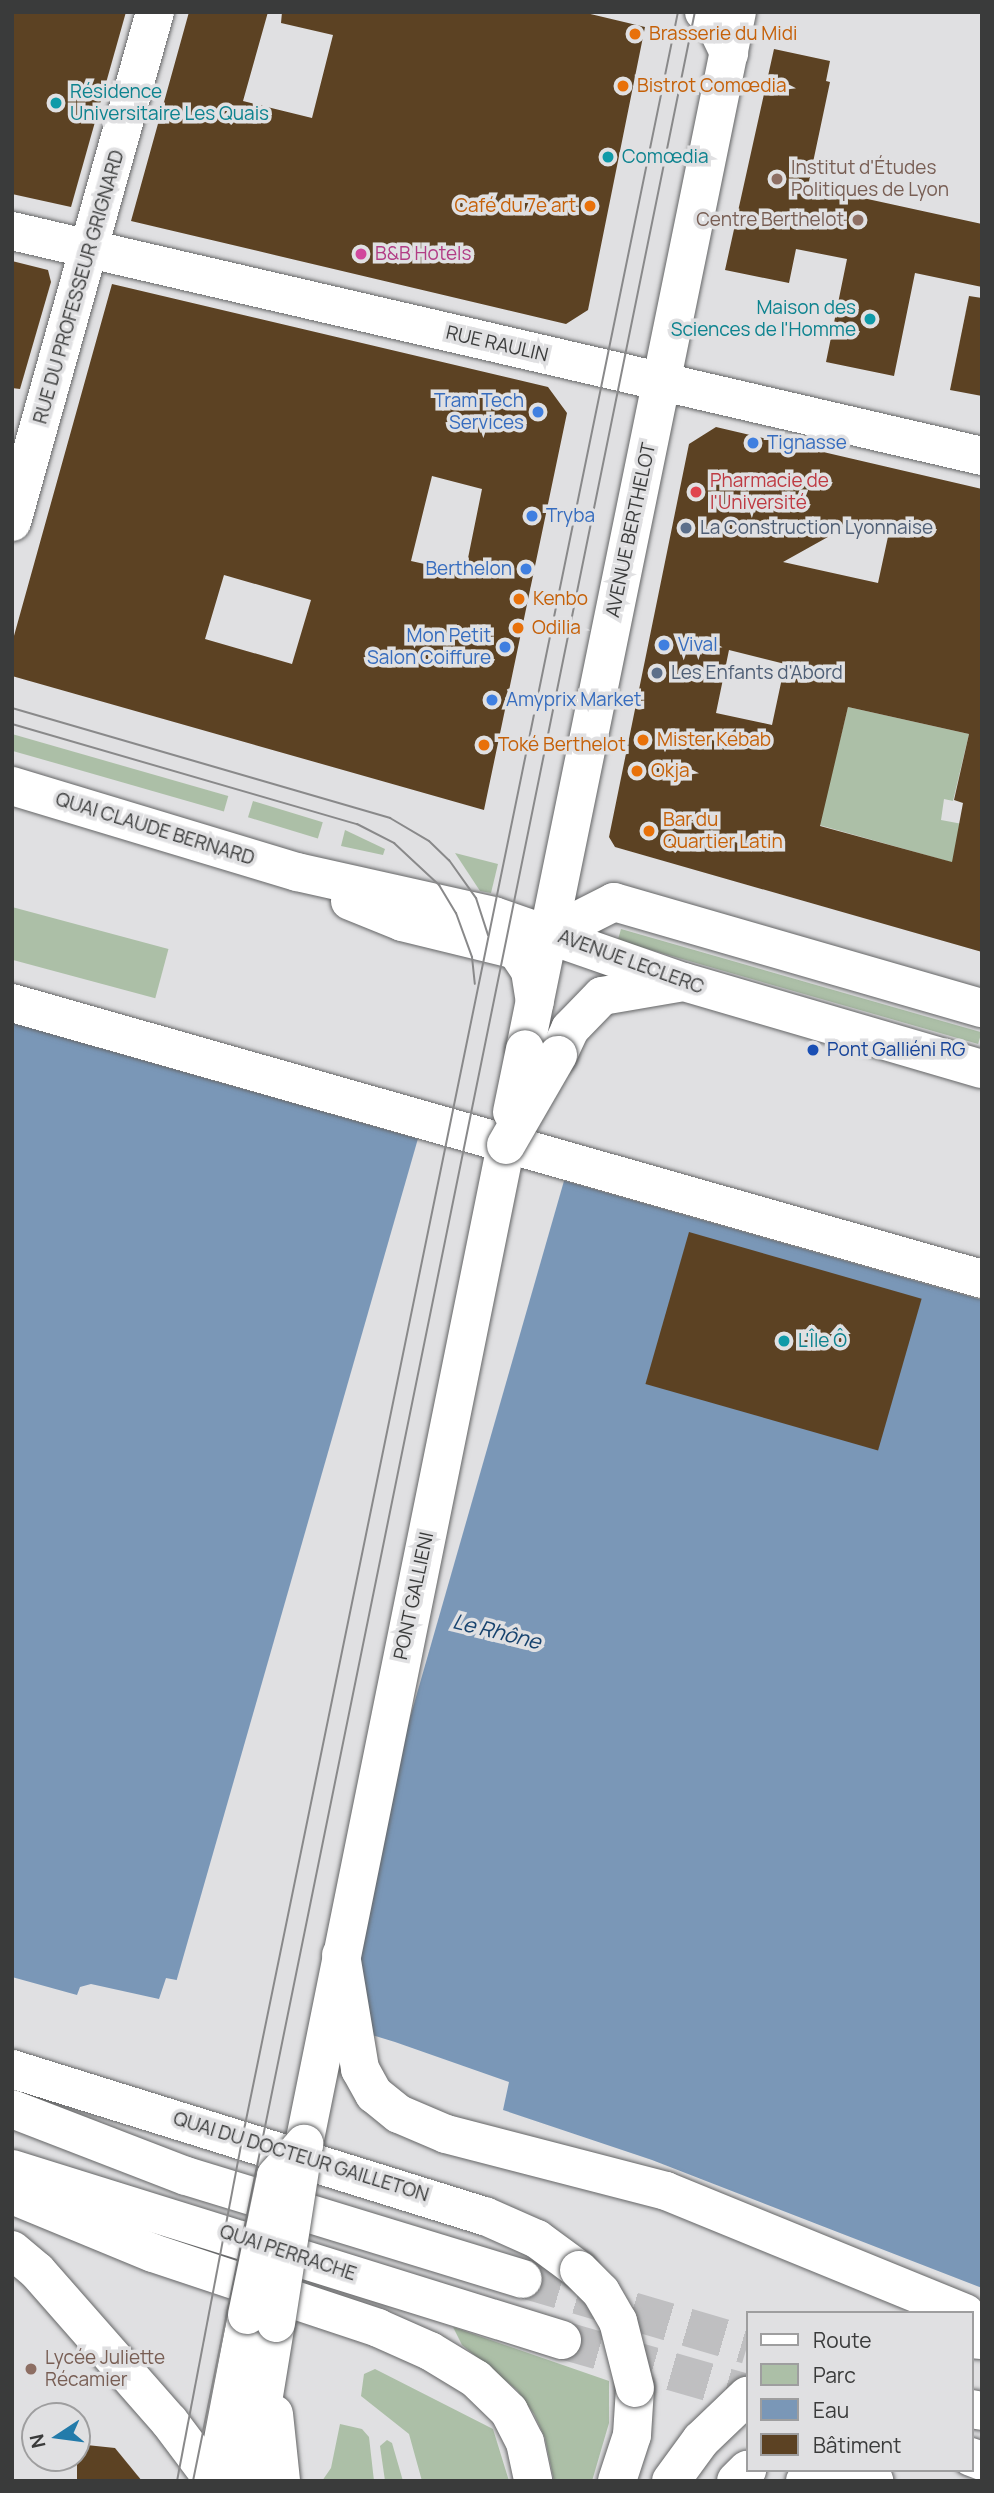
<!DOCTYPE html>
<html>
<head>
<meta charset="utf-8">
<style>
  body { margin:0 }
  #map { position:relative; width:994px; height:2493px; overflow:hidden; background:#e0e0e2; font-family:Manrope,sans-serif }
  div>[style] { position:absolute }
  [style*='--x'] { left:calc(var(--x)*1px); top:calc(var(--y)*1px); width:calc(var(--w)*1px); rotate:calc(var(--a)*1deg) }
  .green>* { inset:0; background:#acbfa7; transform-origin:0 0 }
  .water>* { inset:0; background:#7a97b7 }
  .pier>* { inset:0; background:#e0e0e2; transform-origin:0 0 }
  .building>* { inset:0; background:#5c4223; transform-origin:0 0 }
  .major-tunnel>* { height:38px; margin-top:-19px; transform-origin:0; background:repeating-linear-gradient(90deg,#bfbfc1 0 38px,transparent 0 57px) }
  .highway-tunnel>* { height:38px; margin-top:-19px; transform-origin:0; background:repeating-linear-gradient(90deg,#bfbfc1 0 38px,transparent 0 57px) }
  .roads { filter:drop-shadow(0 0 2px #646566) drop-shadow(0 0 2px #646566) }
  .minor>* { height:38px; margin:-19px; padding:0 19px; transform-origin:19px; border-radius:19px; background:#fff }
  .major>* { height:38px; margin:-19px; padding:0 19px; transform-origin:19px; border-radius:19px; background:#fff }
  .highway>* { height:38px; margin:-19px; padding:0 19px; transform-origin:19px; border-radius:19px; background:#fff }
  .tram>* { height:2px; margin:-1px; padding:0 1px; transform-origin:1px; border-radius:1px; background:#89898a }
  .bridges { filter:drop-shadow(0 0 2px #646566) drop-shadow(0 0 2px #646566) }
  .minor-bridge>* { height:38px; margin:-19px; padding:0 19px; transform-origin:19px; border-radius:19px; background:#fff }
  .major-bridge>* { height:38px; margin:-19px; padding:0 19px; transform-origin:19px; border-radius:19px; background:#fff }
  .dots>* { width:19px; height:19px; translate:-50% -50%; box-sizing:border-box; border:4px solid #e0e0e2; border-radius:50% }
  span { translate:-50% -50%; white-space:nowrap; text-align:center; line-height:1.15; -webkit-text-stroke:7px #e0e0e2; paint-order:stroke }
  .food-label { font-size:19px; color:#c56008 }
  .left { translate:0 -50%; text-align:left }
  .right { translate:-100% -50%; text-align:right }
  .culture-label { font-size:19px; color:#0d838f }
  .education-label { font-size:19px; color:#785e54 }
  .hotel-label { font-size:19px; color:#b23c85 }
  .street-label { font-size:19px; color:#3a3b3b }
  .shop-label { font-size:19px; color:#366cbe }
  .health-label { font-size:19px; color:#be3a42 }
  .service-label { font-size:19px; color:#4e5e75 }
  .transit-label { font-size:19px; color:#164399 }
  .water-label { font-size:21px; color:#17436e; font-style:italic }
  .frame { position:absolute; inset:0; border:14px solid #3a3b3b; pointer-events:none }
  .legend { position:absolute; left:746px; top:2311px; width:228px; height:161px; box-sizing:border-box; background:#e0e0e2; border:2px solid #9e9e9f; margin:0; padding:9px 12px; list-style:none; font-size:21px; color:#3a3b3b }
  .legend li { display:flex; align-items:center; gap:14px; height:35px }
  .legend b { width:35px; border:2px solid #9e9e9f }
  .north { position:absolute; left:21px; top:2402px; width:70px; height:70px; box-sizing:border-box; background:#e0e0e2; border:2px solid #9e9e9f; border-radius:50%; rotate:257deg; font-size:19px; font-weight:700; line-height:28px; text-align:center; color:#3a3b3b }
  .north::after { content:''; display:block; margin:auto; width:24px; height:32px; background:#237baa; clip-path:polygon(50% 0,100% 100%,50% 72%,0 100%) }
</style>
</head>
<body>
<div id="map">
  <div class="green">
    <i style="clip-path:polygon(848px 707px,969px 734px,953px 801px,944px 799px,941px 820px,973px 826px,965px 866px,819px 825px)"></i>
    <i style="left:12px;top:734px;width:225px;height:16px;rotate:16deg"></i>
    <i style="left:253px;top:801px;width:73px;height:17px;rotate:17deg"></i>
    <i style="clip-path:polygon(345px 830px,385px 849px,383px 855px,341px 846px)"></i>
    <i style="clip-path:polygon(455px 853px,498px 864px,491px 893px,480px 891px)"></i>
    <i style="left:12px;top:907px;width:162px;height:51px;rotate:15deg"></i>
    <i style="left:621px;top:929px;width:375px;height:12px;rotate:16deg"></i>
    <i style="clip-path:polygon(453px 2327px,609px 2381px,609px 2423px,592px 2481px,554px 2481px,545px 2438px,534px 2414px,517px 2390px,462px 2345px)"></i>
    <i style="clip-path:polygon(375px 2369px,493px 2429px,509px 2481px,422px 2481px,409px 2434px,361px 2396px,364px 2374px)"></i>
    <i style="clip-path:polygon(340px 2424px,362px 2429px,369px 2437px,374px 2481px,322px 2481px,331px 2468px)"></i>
    <i style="clip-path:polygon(387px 2440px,392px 2443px,403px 2481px,385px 2481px,380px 2446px)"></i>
  </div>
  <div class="water">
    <i style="clip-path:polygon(12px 1023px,982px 1300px,982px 2288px,652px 2160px,503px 2110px,509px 2082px,395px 2042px,218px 1988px,166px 1978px,159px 1999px,91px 1984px,80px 1987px,77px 1995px,12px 1977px)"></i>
  </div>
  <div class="pier">
    <i style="left:419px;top:1135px;width:152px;height:882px;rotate:16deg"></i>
  </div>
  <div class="building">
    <i style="clip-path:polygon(12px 12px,126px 12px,71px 207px,12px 194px)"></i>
    <i style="clip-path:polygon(189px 12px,268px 12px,243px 101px,312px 118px,333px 35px,281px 23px,282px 12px,582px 12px,645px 27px,588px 310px,566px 324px,131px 221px)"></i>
    <i style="clip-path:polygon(774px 49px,830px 61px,826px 81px,830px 82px,808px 186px,982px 224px,982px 287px,915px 273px,894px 376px,826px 362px,847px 259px,796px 249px,789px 283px,725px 270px)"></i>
    <i style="clip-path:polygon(12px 261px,48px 270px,51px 282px,20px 389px,12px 388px)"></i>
    <i style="clip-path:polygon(evenodd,112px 284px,548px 387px,567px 413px,484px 810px,12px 676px,12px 643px,112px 284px,432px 476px,482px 489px,465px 573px,411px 561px,432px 476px,112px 284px,224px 575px,311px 600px,292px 664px,205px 639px,224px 575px)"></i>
    <i style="clip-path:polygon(969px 296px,982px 298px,982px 396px,950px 390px)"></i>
    <i style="clip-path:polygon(evenodd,716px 427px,982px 489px,982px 952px,615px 847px,609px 837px,689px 444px,716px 427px,853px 523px,889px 532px,878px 583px,783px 562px,853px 523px,716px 427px,729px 650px,785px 664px,772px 725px,716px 713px,729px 650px,716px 427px,848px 707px,969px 734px,954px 800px,963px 803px,952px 862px,820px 826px,848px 707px)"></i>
    <i style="left:689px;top:1232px;width:242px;height:158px;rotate:16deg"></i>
    <i style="clip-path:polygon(77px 2444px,115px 2448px,142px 2481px,77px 2481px)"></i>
  </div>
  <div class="major-tunnel">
    <i style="--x:562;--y:2340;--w:192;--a:16"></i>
  </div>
  <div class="highway-tunnel">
    <i style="--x:523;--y:2279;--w:234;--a:16.4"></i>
  </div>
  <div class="roads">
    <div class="minor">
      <i style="--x:704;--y:12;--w:12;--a:42"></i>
      <i style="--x:713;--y:20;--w:37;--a:64"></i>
      <i style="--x:12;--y:231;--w:996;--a:13.06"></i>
      <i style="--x:12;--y:522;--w:530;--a:-74.34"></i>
      <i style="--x:12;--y:1003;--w:1009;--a:15.88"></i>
      <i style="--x:12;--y:2250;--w:33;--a:40"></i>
      <i style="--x:37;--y:2271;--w:200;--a:48.7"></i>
      <i style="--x:169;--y:2421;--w:75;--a:53.1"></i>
      <i style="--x:215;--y:2481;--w:169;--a:-79.1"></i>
    </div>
    <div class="major">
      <i style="--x:12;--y:786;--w:298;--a:16.8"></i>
      <i style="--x:297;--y:872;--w:202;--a:12.6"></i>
      <i style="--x:494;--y:916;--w:201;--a:19.2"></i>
      <i style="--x:684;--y:982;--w:310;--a:16.3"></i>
      <i style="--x:350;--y:901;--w:56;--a:22"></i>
      <i style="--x:402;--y:922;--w:117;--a:13.8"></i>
      <i style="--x:516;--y:950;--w:25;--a:56"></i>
      <i style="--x:530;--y:971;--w:31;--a:81"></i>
      <i style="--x:549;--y:935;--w:73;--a:-26.9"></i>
      <i style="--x:614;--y:902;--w:383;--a:16.1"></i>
      <i style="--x:525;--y:1049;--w:1058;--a:-78.45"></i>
      <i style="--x:558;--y:1055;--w:29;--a:-65"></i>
      <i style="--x:570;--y:1029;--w:46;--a:-45.9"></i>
      <i style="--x:602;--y:996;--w:77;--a:-9.7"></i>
      <i style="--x:12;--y:2069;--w:495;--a:17.3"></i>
      <i style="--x:485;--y:2216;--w:57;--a:23.9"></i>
      <i style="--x:537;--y:2239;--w:52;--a:36.4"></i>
      <i style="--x:304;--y:2144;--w:1019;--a:-78.57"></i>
      <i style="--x:12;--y:2169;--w:576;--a:17.27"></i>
      <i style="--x:12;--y:2195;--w:152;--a:22.4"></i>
      <i style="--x:153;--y:2253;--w:237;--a:18.4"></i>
      <i style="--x:378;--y:2328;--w:57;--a:23.9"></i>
      <i style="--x:430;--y:2351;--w:54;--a:31.3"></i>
      <i style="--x:476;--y:2379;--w:46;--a:44.1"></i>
      <i style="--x:509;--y:2411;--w:35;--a:63"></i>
      <i style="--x:525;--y:2442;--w:40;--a:78"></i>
      <i style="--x:274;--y:2414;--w:67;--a:84"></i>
      <i style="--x:971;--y:2457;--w:12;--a:20"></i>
      <i style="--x:250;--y:2481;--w:160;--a:-80.7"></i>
      <i style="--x:617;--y:2481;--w:48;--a:-71.9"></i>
      <i style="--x:632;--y:2435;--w:47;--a:-86.3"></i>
      <i style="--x:805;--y:2481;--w:30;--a:-14"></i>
      <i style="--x:834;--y:2474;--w:41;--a:9.9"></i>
    </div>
    <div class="highway">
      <i style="--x:341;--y:1955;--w:116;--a:80.5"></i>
      <i style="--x:360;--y:2069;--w:29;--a:61"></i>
      <i style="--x:374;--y:2094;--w:32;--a:39"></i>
      <i style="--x:399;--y:2114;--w:51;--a:23.1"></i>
      <i style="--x:446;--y:2134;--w:227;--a:14.5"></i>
      <i style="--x:666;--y:2191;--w:323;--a:22.2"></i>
      <i style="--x:12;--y:2109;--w:186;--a:21.1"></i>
      <i style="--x:186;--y:2176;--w:352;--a:17"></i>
      <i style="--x:971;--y:2339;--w:11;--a:5"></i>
      <i style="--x:971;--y:2409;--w:11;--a:10"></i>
      <i style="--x:671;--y:2481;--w:51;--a:-53.8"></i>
      <i style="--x:701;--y:2440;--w:64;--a:-43.7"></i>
      <i style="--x:736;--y:2481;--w:16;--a:-45"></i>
    </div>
  </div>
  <div class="tram">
    <i style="--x:12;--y:708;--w:394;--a:16.2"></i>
    <i style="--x:390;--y:818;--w:45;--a:30.5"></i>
    <i style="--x:429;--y:841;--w:28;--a:44"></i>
    <i style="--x:449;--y:860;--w:47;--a:54.6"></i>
    <i style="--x:476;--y:898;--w:39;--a:72"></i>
    <i style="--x:12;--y:724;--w:359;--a:16.2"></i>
    <i style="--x:357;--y:824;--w:42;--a:27.2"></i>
    <i style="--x:394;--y:843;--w:62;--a:43"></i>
    <i style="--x:439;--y:885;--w:33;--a:59"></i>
    <i style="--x:456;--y:913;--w:47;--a:70"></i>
    <i style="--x:472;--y:957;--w:27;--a:84"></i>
    <i style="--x:177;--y:2481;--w:362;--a:-79.2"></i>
    <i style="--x:245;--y:2125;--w:2157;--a:-78.42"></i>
    <i style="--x:193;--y:2481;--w:2520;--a:-78.51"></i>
  </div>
  <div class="bridges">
    <div class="minor-bridge">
      <i style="--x:247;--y:2315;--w:142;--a:-78.2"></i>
      <i style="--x:276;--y:2176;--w:43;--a:-48.8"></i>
    </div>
    <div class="major-bridge">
      <i style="--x:512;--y:1112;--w:64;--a:-78.3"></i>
      <i style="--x:506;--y:1145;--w:104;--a:-60"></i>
      <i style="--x:579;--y:2270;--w:31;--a:45"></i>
      <i style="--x:601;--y:2292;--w:34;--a:60"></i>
      <i style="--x:618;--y:2321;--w:69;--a:75.8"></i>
      <i style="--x:276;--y:2323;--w:181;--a:-81.1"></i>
    </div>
  </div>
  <div class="dots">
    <i style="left:635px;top:34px;background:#e8710a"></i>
    <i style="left:623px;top:86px;background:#e8710a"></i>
    <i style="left:56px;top:103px;background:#0f9aa8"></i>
    <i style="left:608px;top:157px;background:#0f9aa8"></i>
    <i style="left:777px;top:179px;background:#8d6e63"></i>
    <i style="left:590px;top:206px;background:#e8710a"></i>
    <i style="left:858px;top:220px;background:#8d6e63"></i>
    <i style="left:361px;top:254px;background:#d1479c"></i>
    <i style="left:870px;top:319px;background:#0f9aa8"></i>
    <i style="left:538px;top:412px;background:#3f7fe0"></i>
    <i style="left:753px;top:443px;background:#3f7fe0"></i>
    <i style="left:696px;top:492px;background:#e0444e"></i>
    <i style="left:532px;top:516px;background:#3f7fe0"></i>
    <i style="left:686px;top:528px;background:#5c6f8a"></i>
    <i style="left:526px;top:569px;background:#3f7fe0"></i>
    <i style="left:519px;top:599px;background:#e8710a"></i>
    <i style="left:518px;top:628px;background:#e8710a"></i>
    <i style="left:664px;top:645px;background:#3f7fe0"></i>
    <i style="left:505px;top:647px;background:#3f7fe0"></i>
    <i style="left:657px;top:673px;background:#5c6f8a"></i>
    <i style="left:492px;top:700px;background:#3f7fe0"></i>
    <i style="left:643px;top:740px;background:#e8710a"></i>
    <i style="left:484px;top:745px;background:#e8710a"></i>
    <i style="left:637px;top:771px;background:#e8710a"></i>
    <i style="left:649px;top:831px;background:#e8710a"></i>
    <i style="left:813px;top:1050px;background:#1a4fb4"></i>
    <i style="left:784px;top:1341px;background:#0f9aa8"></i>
    <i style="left:31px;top:2369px;background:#8d6e63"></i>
  </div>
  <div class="food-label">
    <span class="left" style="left:649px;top:34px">Brasserie du Midi</span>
    <span class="left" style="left:637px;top:86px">Bistrot Comœdia</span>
    <span class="right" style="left:576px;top:206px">Café du 7e art</span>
    <span class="left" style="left:533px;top:599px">Kenbo</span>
    <span class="left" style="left:532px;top:628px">Odilia</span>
    <span class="left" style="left:657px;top:740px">Mister Kebab</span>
    <span class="left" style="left:498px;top:745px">Toké Berthelot</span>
    <span class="left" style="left:651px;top:771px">Okja</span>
    <span class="left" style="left:663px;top:831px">Bar du<br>Quartier Latin</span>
  </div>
  <div class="culture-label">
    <span class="left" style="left:70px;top:103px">Résidence<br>Universitaire Les Quais</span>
    <span class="left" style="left:622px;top:157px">Comœdia</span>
    <span class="right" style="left:856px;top:319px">Maison des<br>Sciences de l'Homme</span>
    <span class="left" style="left:798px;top:1341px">L'Île Ô</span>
  </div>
  <div class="education-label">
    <span class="left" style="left:791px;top:179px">Institut d'Études<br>Politiques de Lyon</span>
    <span class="right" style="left:844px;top:220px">Centre Berthelot</span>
    <span class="left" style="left:45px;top:2369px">Lycée Juliette<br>Récamier</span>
  </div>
  <div class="hotel-label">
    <span class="left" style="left:375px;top:254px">B&amp;B Hotels</span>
  </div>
  <div class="street-label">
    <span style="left:79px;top:287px;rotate:-74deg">RUE DU PROFESSEUR GRIGNARD</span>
    <span style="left:497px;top:344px;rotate:13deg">RUE RAULIN</span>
    <span style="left:631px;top:530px;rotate:-78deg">AVENUE BERTHELOT</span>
    <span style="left:155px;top:829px;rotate:17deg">QUAI CLAUDE BERNARD</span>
    <span style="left:631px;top:962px;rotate:20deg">AVENUE LECLERC</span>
    <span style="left:414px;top:1596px;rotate:-78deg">PONT GALLIENI</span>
    <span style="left:301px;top:2157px;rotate:17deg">QUAI DU DOCTEUR GAILLETON</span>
    <span style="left:288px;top:2253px;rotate:18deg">QUAI PERRACHE</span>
  </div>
  <div class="shop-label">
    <span class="right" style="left:524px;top:412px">Tram Tech<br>Services</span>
    <span class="left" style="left:767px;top:443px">Tignasse</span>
    <span class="left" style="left:546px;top:516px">Tryba</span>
    <span class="right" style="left:512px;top:569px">Berthelon</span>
    <span class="right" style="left:491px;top:647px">Mon Petit<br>Salon Coiffure</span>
    <span class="left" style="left:678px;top:645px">Vival</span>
    <span class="left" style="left:506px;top:700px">Amyprix Market</span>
  </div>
  <div class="health-label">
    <span class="left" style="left:710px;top:492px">Pharmacie de<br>l'Université</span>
  </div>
  <div class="service-label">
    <span class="left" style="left:700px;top:528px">La Construction Lyonnaise</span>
    <span class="left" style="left:671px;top:673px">Les Enfants d'Abord</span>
  </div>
  <div class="transit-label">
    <span class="left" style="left:827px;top:1050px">Pont Galliéni RG</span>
  </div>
  <div class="water-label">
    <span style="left:497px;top:1631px;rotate:14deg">Le Rhône</span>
  </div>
  <div class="frame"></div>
  <ul class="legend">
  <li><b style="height:9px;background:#fff"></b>Route</li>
  <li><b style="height:19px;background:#acbfa7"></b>Parc</li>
  <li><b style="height:19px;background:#7a97b7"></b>Eau</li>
  <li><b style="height:19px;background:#5c4223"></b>Bâtiment</li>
  </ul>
  <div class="north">N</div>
</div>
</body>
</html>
